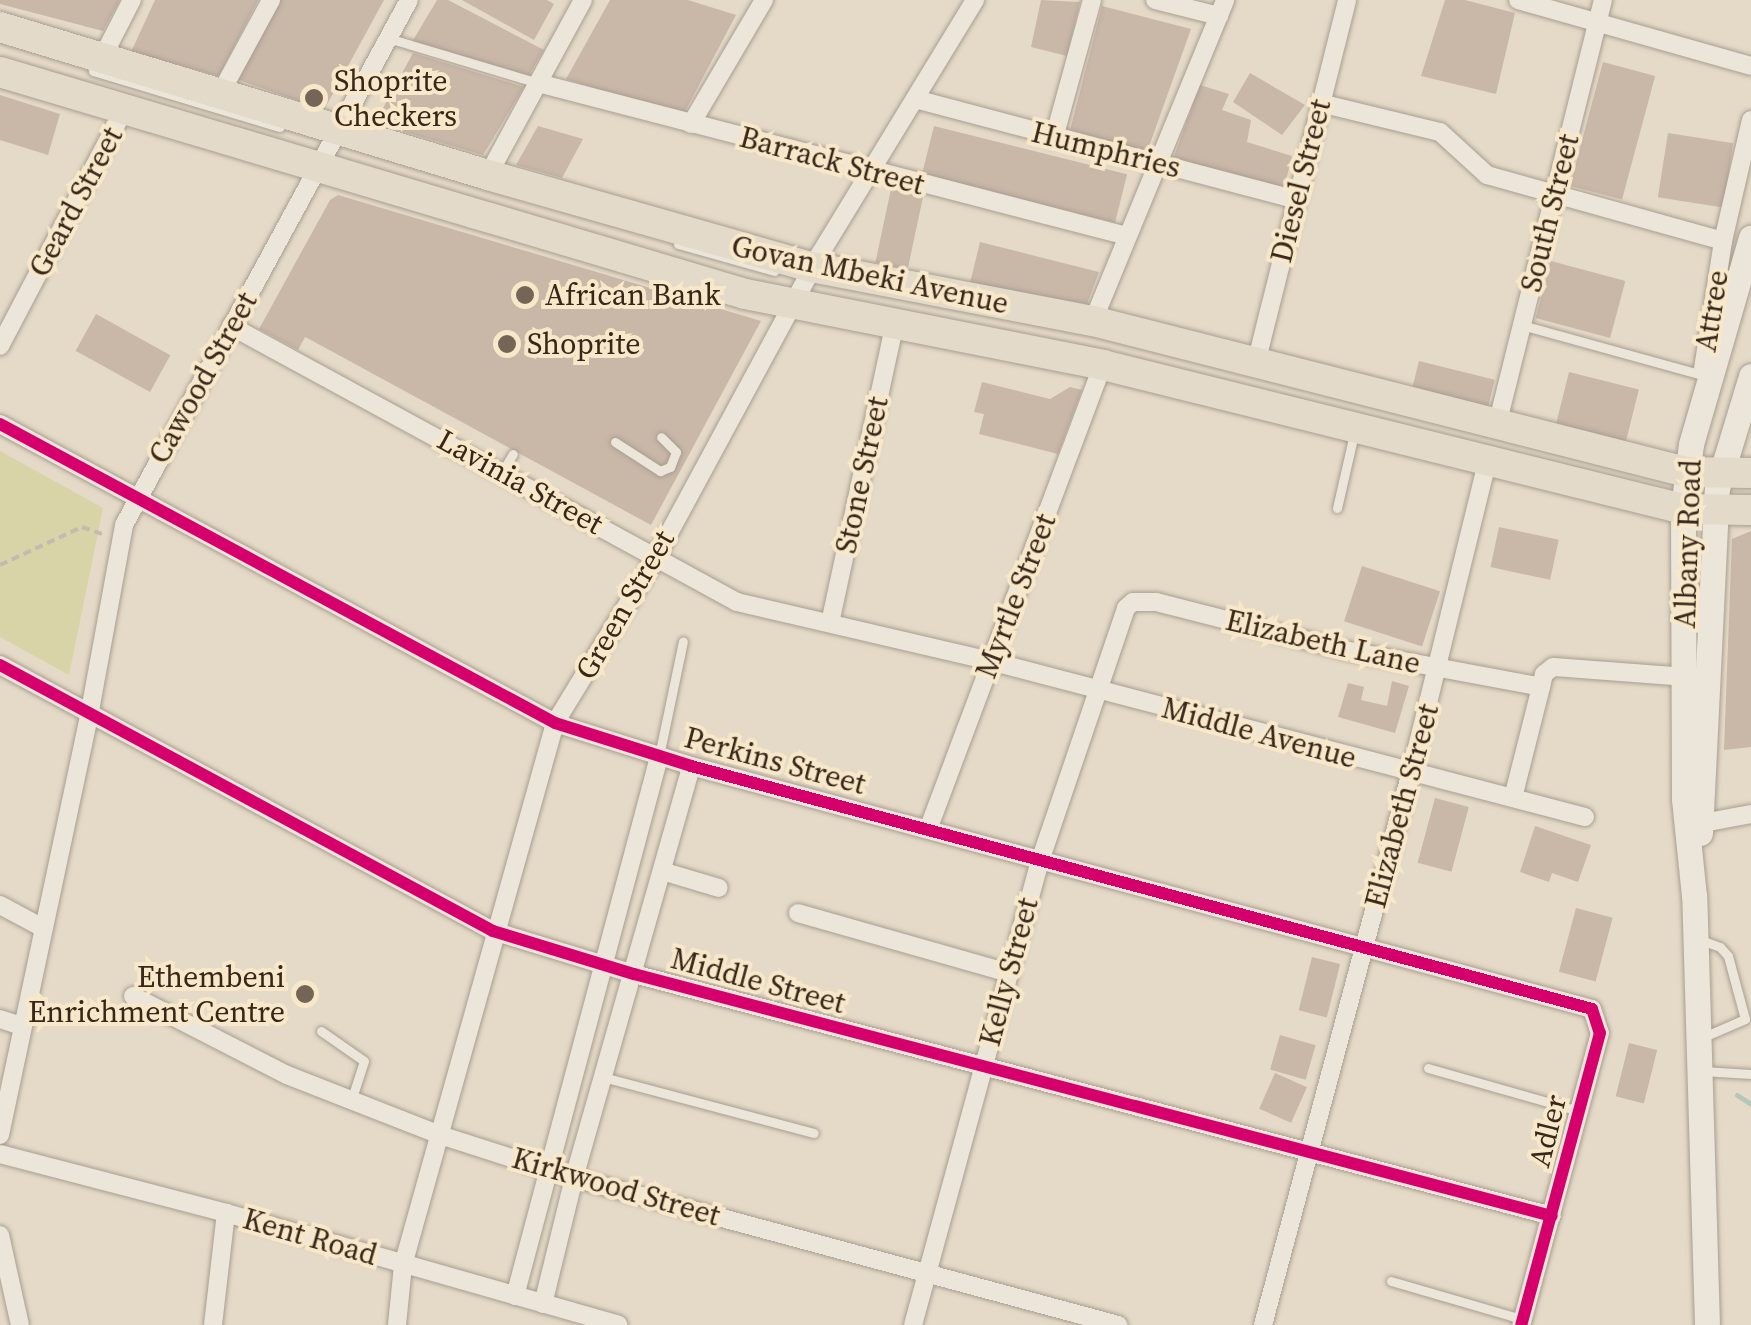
<!DOCTYPE html>
<html>
<head>
<meta charset="utf-8">
<style>
  body { margin:0 }
  #map { position:relative; width:1751px; height:1325px; overflow:hidden; background:#e5dac7; font-family:"Source Serif 4",serif }
  div>[style] { position:absolute }
  [style*='--x'] { left:calc(var(--x)*1px); top:calc(var(--y)*1px); width:calc(var(--w)*1px); rotate:calc(var(--a)*1deg) }
  .green>* { inset:0; background:#d8d4a7 }
  .stream>* { height:5px; margin:-2.5px; padding:0 2.5px; transform-origin:2.5px; border-radius:2.5px; background:#b4c8ba }
  .building>* { inset:0; background:#c9b7a8; transform-origin:0 0 }
  .path>* { height:4px; margin-top:-2px; transform-origin:0; background:repeating-linear-gradient(90deg,#c4bbb0 0 8px,transparent 0 13px) }
  .roads { filter:drop-shadow(0 0 2px #a89e91) drop-shadow(0 0 2px #a89e91) }
  .service>* { height:9px; margin:-4.5px; padding:0 4.5px; transform-origin:4.5px; border-radius:4.5px; background:#ece5d9 }
  .minor>* { height:18px; margin:-9px; padding:0 9px; transform-origin:9px; border-radius:9px; background:#ece5d9 }
  .secondary>* { height:25px; margin:-12.5px; padding:0 12.5px; transform-origin:12.5px; border-radius:12.5px; background:#ece5d9 }
  .primary>* { height:30px; margin:-15px; padding:0 15px; transform-origin:15px; border-radius:15px; background:#e4daca }
  .cycleway>* { height:12px; margin:-6px; padding:0 6px; transform-origin:6px; border-radius:6px; background:#d6006c }
  .dots>* { width:28px; height:28px; translate:-50% -50%; box-sizing:border-box; border:5px solid #f8e8ca; border-radius:50% }
  span { translate:-50% -50%; white-space:nowrap; text-align:center; line-height:1.15; -webkit-text-stroke:8px #f8e8ca; paint-order:stroke }
  .poi-label { font-size:30px; color:#372619 }
  .left { translate:0 -50%; text-align:left }
  .right { translate:-100% -50%; text-align:right }
  .street-label { font-size:30px; color:#372619 }
</style>
</head>
<body>
<div id="map">
  <div class="green">
    <i style="clip-path:polygon(0 451px,103px 508px,69px 675px,0 637px)"></i>
  </div>
  <div class="stream">
    <i style="--x:1737;--y:1095;--w:17;--a:33"></i>
  </div>
  <div class="building">
    <i style="clip-path:polygon(0 0,120px 0,103px 31px,0 4px)"></i>
    <i style="clip-path:polygon(155px 0,258px 0,219px 76px,131px 52px)"></i>
    <i style="clip-path:polygon(279px 0,384px 0,324px 110px,236px 79px)"></i>
    <i style="clip-path:polygon(437px 0,448px 0,544px 50px,526px 80px,412px 42px)"></i>
    <i style="clip-path:polygon(462px 0,547px 0,554px 4px,534px 40px)"></i>
    <i style="clip-path:polygon(610px 0,688px 0,736px 15px,682px 117px,566px 79px)"></i>
    <i style="clip-path:polygon(1041px 0,1080px 2px,1067px 56px,1031px 47px)"></i>
    <i style="clip-path:polygon(1445px 0,1465px 0,1515px 13px,1496px 94px,1421px 76px)"></i>
    <i style="clip-path:polygon(1102px 6px,1191px 29px,1147px 152px,1069px 134px)"></i>
    <i style="clip-path:polygon(413px 53px,524px 87px,483px 155px,375px 123px)"></i>
    <i style="left:1603px;top:62px;width:54px;height:128px;rotate:15deg"></i>
    <i style="clip-path:polygon(1250px 73px,1305px 105px,1282px 135px,1233px 102px)"></i>
    <i style="clip-path:polygon(1200px 85px,1229px 94px,1222px 110px,1251px 120px,1247px 142px,1292px 156px,1284px 189px,1172px 162px)"></i>
    <i style="clip-path:polygon(0 95px,60px 114px,48px 155px,0 140px)"></i>
    <i style="clip-path:polygon(538px 126px,583px 139px,562px 178px,516px 165px)"></i>
    <i style="left:934px;top:126px;width:199px;height:50px;rotate:14deg"></i>
    <i style="left:1668px;top:133px;width:66px;height:65px;rotate:9deg"></i>
    <i style="left:891px;top:189px;width:33px;height:75px;rotate:12deg"></i>
    <i style="clip-path:polygon(338px 195px,761px 321px,651px 525px,309px 339px,305px 337px,298px 350px,259px 329px,330px 200px)"></i>
    <i style="clip-path:polygon(980px 242px,1099px 272px,1087px 304px,970px 283px)"></i>
    <i style="left:1551px;top:261px;width:77px;height:59px;rotate:15deg"></i>
    <i style="left:96px;top:314px;width:85px;height:42px;rotate:29deg"></i>
    <i style="left:1419px;top:361px;width:78px;height:31px;rotate:14deg"></i>
    <i style="left:1569px;top:372px;width:72px;height:56px;rotate:14deg"></i>
    <i style="clip-path:polygon(982px 382px,1050px 399px,1070px 387px,1082px 390px,1058px 454px,979px 434px,984px 414px,974px 412px)"></i>
    <i style="left:1499px;top:527px;width:61px;height:41px;rotate:12deg"></i>
    <i style="clip-path:polygon(1751px 531px,1751px 747px,1724px 750px,1732px 539px)"></i>
    <i style="left:1362px;top:566px;width:82px;height:58px;rotate:18deg"></i>
    <i style="clip-path:polygon(1392px 681px,1409px 686px,1395px 733px,1338px 717px,1348px 683px,1364px 687px,1361px 700px,1387px 706px)"></i>
    <i style="left:1435px;top:798px;width:35px;height:67px;rotate:15deg"></i>
    <i style="clip-path:polygon(1535px 826px,1591px 845px,1578px 882px,1552px 873px,1549px 882px,1520px 872px)"></i>
    <i style="left:1576px;top:908px;width:38px;height:66px;rotate:15deg"></i>
    <i style="left:1312px;top:957px;width:29px;height:55px;rotate:14deg"></i>
    <i style="left:1280px;top:1035px;width:37px;height:36px;rotate:16deg"></i>
    <i style="left:1629px;top:1043px;width:29px;height:55px;rotate:14deg"></i>
    <i style="left:1275px;top:1073px;width:35px;height:39px;rotate:24deg"></i>
  </div>
  <div class="path">
    <i style="--x:0;--y:565;--w:90;--a:-24.9"></i>
    <i style="--x:82;--y:527;--w:24;--a:19"></i>
  </div>
  <div class="roads">
    <div class="service">
      <i style="--x:388;--y:38;--w:157;--a:16.7"></i>
      <i style="--x:93;--y:71;--w:195;--a:16.7"></i>
      <i style="--x:678;--y:244;--w:100;--a:15.7"></i>
      <i style="--x:1522;--y:325;--w:187;--a:15.5"></i>
      <i style="--x:615;--y:442;--w:54;--a:32.8"></i>
      <i style="--x:660;--y:471;--w:11;--a:-22"></i>
      <i style="--x:670;--y:467;--w:16;--a:-68"></i>
      <i style="--x:676;--y:452;--w:21;--a:-135"></i>
      <i style="--x:502;--y:472;--w:21;--a:-59"></i>
      <i style="--x:1337;--y:508;--w:76;--a:-77.1"></i>
      <i style="--x:659;--y:756;--w:117;--a:-78.2"></i>
      <i style="--x:1698;--y:939;--w:23;--a:20"></i>
      <i style="--x:1720;--y:947;--w:12;--a:48"></i>
      <i style="--x:1728;--y:956;--w:65;--a:74.9"></i>
      <i style="--x:1745;--y:1019;--w:48;--a:156.6"></i>
      <i style="--x:321;--y:1031;--w:52;--a:34.9"></i>
      <i style="--x:364;--y:1061;--w:42;--a:108"></i>
      <i style="--x:1428;--y:1068;--w:157;--a:15.9"></i>
      <i style="--x:1702;--y:1071;--w:49;--a:3.5"></i>
      <i style="--x:603;--y:1077;--w:218;--a:14.9"></i>
      <i style="--x:1391;--y:1281;--w:136;--a:16.2"></i>
    </div>
    <div class="minor">
      <i style="--x:1155;--y:0;--w:66;--a:14"></i>
      <i style="--x:1518;--y:0;--w:242;--a:15.8"></i>
      <i style="--x:102;--y:58;--w:65;--a:-62.7"></i>
      <i style="--x:538;--y:83;--w:609;--a:14.56"></i>
      <i style="--x:220;--y:94;--w:107;--a:-61.5"></i>
      <i style="--x:915;--y:99;--w:395;--a:14.8"></i>
      <i style="--x:1320;--y:103;--w:123;--a:13.6"></i>
      <i style="--x:1440;--y:132;--w:64;--a:42.5"></i>
      <i style="--x:1487;--y:175;--w:245;--a:15.6"></i>
      <i style="--x:691;--y:124;--w:144;--a:-59.5"></i>
      <i style="--x:1054;--y:138;--w:143;--a:-74.6"></i>
      <i style="--x:488;--y:175;--w:199;--a:-61.5"></i>
      <i style="--x:1093;--y:321;--w:347;--a:-67.6"></i>
      <i style="--x:231;--y:326;--w:576;--a:28.61"></i>
      <i style="--x:737;--y:602;--w:260;--a:13.1"></i>
      <i style="--x:990;--y:661;--w:615;--a:14.69"></i>
      <i style="--x:0;--y:346;--w:267;--a:-62.3"></i>
      <i style="--x:1256;--y:363;--w:374;--a:-75.9"></i>
      <i style="--x:1703;--y:369;--w:130;--a:-81.1"></i>
      <i style="--x:1723;--y:241;--w:124;--a:-77"></i>
      <i style="--x:0;--y:424;--w:630;--a:28.31"></i>
      <i style="--x:555;--y:723;--w:143;--a:17.5"></i>
      <i style="--x:691;--y:766;--w:933;--a:15.09"></i>
      <i style="--x:1592;--y:1009;--w:25;--a:72"></i>
      <i style="--x:1600;--y:1033;--w:302;--a:105.1"></i>
      <i style="--x:1497;--y:425;--w:438;--a:-76"></i>
      <i style="--x:830;--y:623;--w:304;--a:-77.8"></i>
      <i style="--x:0;--y:665;--w:560;--a:28.35"></i>
      <i style="--x:493;--y:931;--w:147;--a:17"></i>
      <i style="--x:634;--y:974;--w:949;--a:14.77"></i>
      <i style="--x:1541;--y:687;--w:13;--a:-77"></i>
      <i style="--x:1544;--y:674;--w:11;--a:-38"></i>
      <i style="--x:1553;--y:667;--w:132;--a:4.3"></i>
      <i style="--x:1692;--y:825;--w:60;--a:-10.6"></i>
      <i style="--x:929;--y:827;--w:494;--a:-69.4"></i>
      <i style="--x:662;--y:871;--w:59;--a:16.6"></i>
      <i style="--x:0;--y:905;--w:49;--a:28.1"></i>
      <i style="--x:798;--y:913;--w:219;--a:15.9"></i>
      <i style="--x:133;--y:996;--w:173;--a:27.2"></i>
      <i style="--x:287;--y:1075;--w:164;--a:21.4"></i>
      <i style="--x:440;--y:1135;--w:141;--a:17.8"></i>
      <i style="--x:574;--y:1178;--w:564;--a:15.12"></i>
      <i style="--x:0;--y:1019;--w:23;--a:18"></i>
      <i style="--x:0;--y:1135;--w:428;--a:-78"></i>
      <i style="--x:89;--y:716;--w:194;--a:-79.6"></i>
      <i style="--x:124;--y:525;--w:597;--a:-61.5"></i>
      <i style="--x:0;--y:1154;--w:234;--a:14.6"></i>
      <i style="--x:226;--y:1213;--w:408;--a:15.9"></i>
      <i style="--x:0;--y:1235;--w:92;--a:77.5"></i>
      <i style="--x:515;--y:1296;--w:558;--a:-75.04"></i>
      <i style="--x:543;--y:1304;--w:130;--a:-76.2"></i>
      <i style="--x:574;--y:1178;--w:428;--a:-74.1"></i>
      <i style="--x:213;--y:1325;--w:113;--a:-83.4"></i>
      <i style="--x:397;--y:1325;--w:60;--a:-84.3"></i>
      <i style="--x:403;--y:1265;--w:563;--a:-74.33"></i>
      <i style="--x:555;--y:723;--w:192;--a:-58.6"></i>
      <i style="--x:655;--y:559;--w:347;--a:-61.6"></i>
      <i style="--x:820;--y:254;--w:298;--a:-58.6"></i>
      <i style="--x:913;--y:1325;--w:484;--a:-74.7"></i>
      <i style="--x:1041;--y:858;--w:264;--a:-71.2"></i>
      <i style="--x:1126;--y:608;--w:9;--a:-41"></i>
      <i style="--x:1133;--y:602;--w:23;--a:0"></i>
      <i style="--x:1156;--y:602;--w:194;--a:14.3"></i>
      <i style="--x:1344;--y:650;--w:200;--a:10.6"></i>
      <i style="--x:1541;--y:687;--w:114;--a:104.2"></i>
      <i style="--x:1263;--y:1325;--w:572;--a:-75.02"></i>
      <i style="--x:1411;--y:772;--w:322;--a:-76.2"></i>
    </div>
    <div class="secondary">
      <i style="--x:1700;--y:833;--w:345;--a:-87.2"></i>
      <i style="--x:1717;--y:488;--w:117;--a:-73.1"></i>
      <i style="--x:1707;--y:1325;--w:429;--a:-91.7"></i>
      <i style="--x:1694;--y:896;--w:98;--a:-95.9"></i>
      <i style="--x:1684;--y:799;--w:290;--a:-90.2"></i>
      <i style="--x:1683;--y:509;--w:65;--a:-83"></i>
      <i style="--x:1691;--y:444;--w:215;--a:-73.8"></i>
    </div>
    <div class="primary">
      <i style="--x:0;--y:27;--w:510;--a:16.87"></i>
      <i style="--x:488;--y:175;--w:337;--a:15.9"></i>
      <i style="--x:812;--y:267;--w:286;--a:10.9"></i>
      <i style="--x:1093;--y:321;--w:612;--a:14.29"></i>
      <i style="--x:1686;--y:472;--w:65;--a:0.9"></i>
      <i style="--x:0;--y:72;--w:777;--a:16.59"></i>
      <i style="--x:745;--y:294;--w:365;--a:11.2"></i>
      <i style="--x:1103;--y:365;--w:598;--a:13.94"></i>
      <i style="--x:1683;--y:509;--w:68;--a:0.8"></i>
    </div>
  </div>
  <div class="cycleway">
    <i style="--x:0;--y:424;--w:630;--a:28.31"></i>
    <i style="--x:555;--y:723;--w:143;--a:17.5"></i>
    <i style="--x:691;--y:766;--w:933;--a:15.09"></i>
    <i style="--x:1592;--y:1009;--w:25;--a:72"></i>
    <i style="--x:1600;--y:1033;--w:302;--a:105.1"></i>
    <i style="--x:0;--y:665;--w:560;--a:28.35"></i>
    <i style="--x:493;--y:931;--w:147;--a:17"></i>
    <i style="--x:634;--y:974;--w:949;--a:14.77"></i>
  </div>
  <div class="dots">
    <i style="left:314px;top:98px;background:#746556"></i>
    <i style="left:525px;top:295px;background:#746556"></i>
    <i style="left:507px;top:344px;background:#746556"></i>
    <i style="left:305px;top:994px;background:#746556"></i>
  </div>
  <div class="poi-label">
    <span class="left" style="left:334px;top:98px">Shoprite<br>Checkers</span>
    <span class="left" style="left:545px;top:295px">African Bank</span>
    <span class="left" style="left:527px;top:344px">Shoprite</span>
    <span class="right" style="left:285px;top:994px">Ethembeni<br>Enrichment Centre</span>
  </div>
  <div class="street-label">
    <span style="left:1106px;top:150px;rotate:14deg">Humphries</span>
    <span style="left:832px;top:161px;rotate:15deg">Barrack Street</span>
    <span style="left:1301px;top:181px;rotate:-76deg">Diesel Street</span>
    <span style="left:76px;top:202px;rotate:-62deg">Geard Street</span>
    <span style="left:1550px;top:213px;rotate:-76deg">South Street</span>
    <span style="left:870px;top:275px;rotate:12deg">Govan Mbeki Avenue</span>
    <span style="left:1712px;top:311px;rotate:-81deg">Attree</span>
    <span style="left:203px;top:378px;rotate:-61deg">Cawood Street</span>
    <span style="left:862px;top:475px;rotate:-78deg">Stone Street</span>
    <span style="left:520px;top:482px;rotate:29deg">Lavinia Street</span>
    <span style="left:1688px;top:544px;rotate:-88deg">Albany Road</span>
    <span style="left:1016px;top:596px;rotate:-69deg">Myrtle Street</span>
    <span style="left:625px;top:605px;rotate:-60deg">Green Street</span>
    <span style="left:1323px;top:642px;rotate:13deg">Elizabeth Lane</span>
    <span style="left:1259px;top:733px;rotate:15deg">Middle Avenue</span>
    <span style="left:775px;top:761px;rotate:15deg">Perkins Street</span>
    <span style="left:1402px;top:806px;rotate:-75deg">Elizabeth Street</span>
    <span style="left:1009px;top:972px;rotate:-75deg">Kelly Street</span>
    <span style="left:758px;top:981px;rotate:15deg">Middle Street</span>
    <span style="left:1548px;top:1131px;rotate:-76deg">Adler</span>
    <span style="left:616px;top:1187px;rotate:16deg">Kirkwood Street</span>
    <span style="left:310px;top:1237px;rotate:16deg">Kent Road</span>
  </div>
</div>
</body>
</html>
